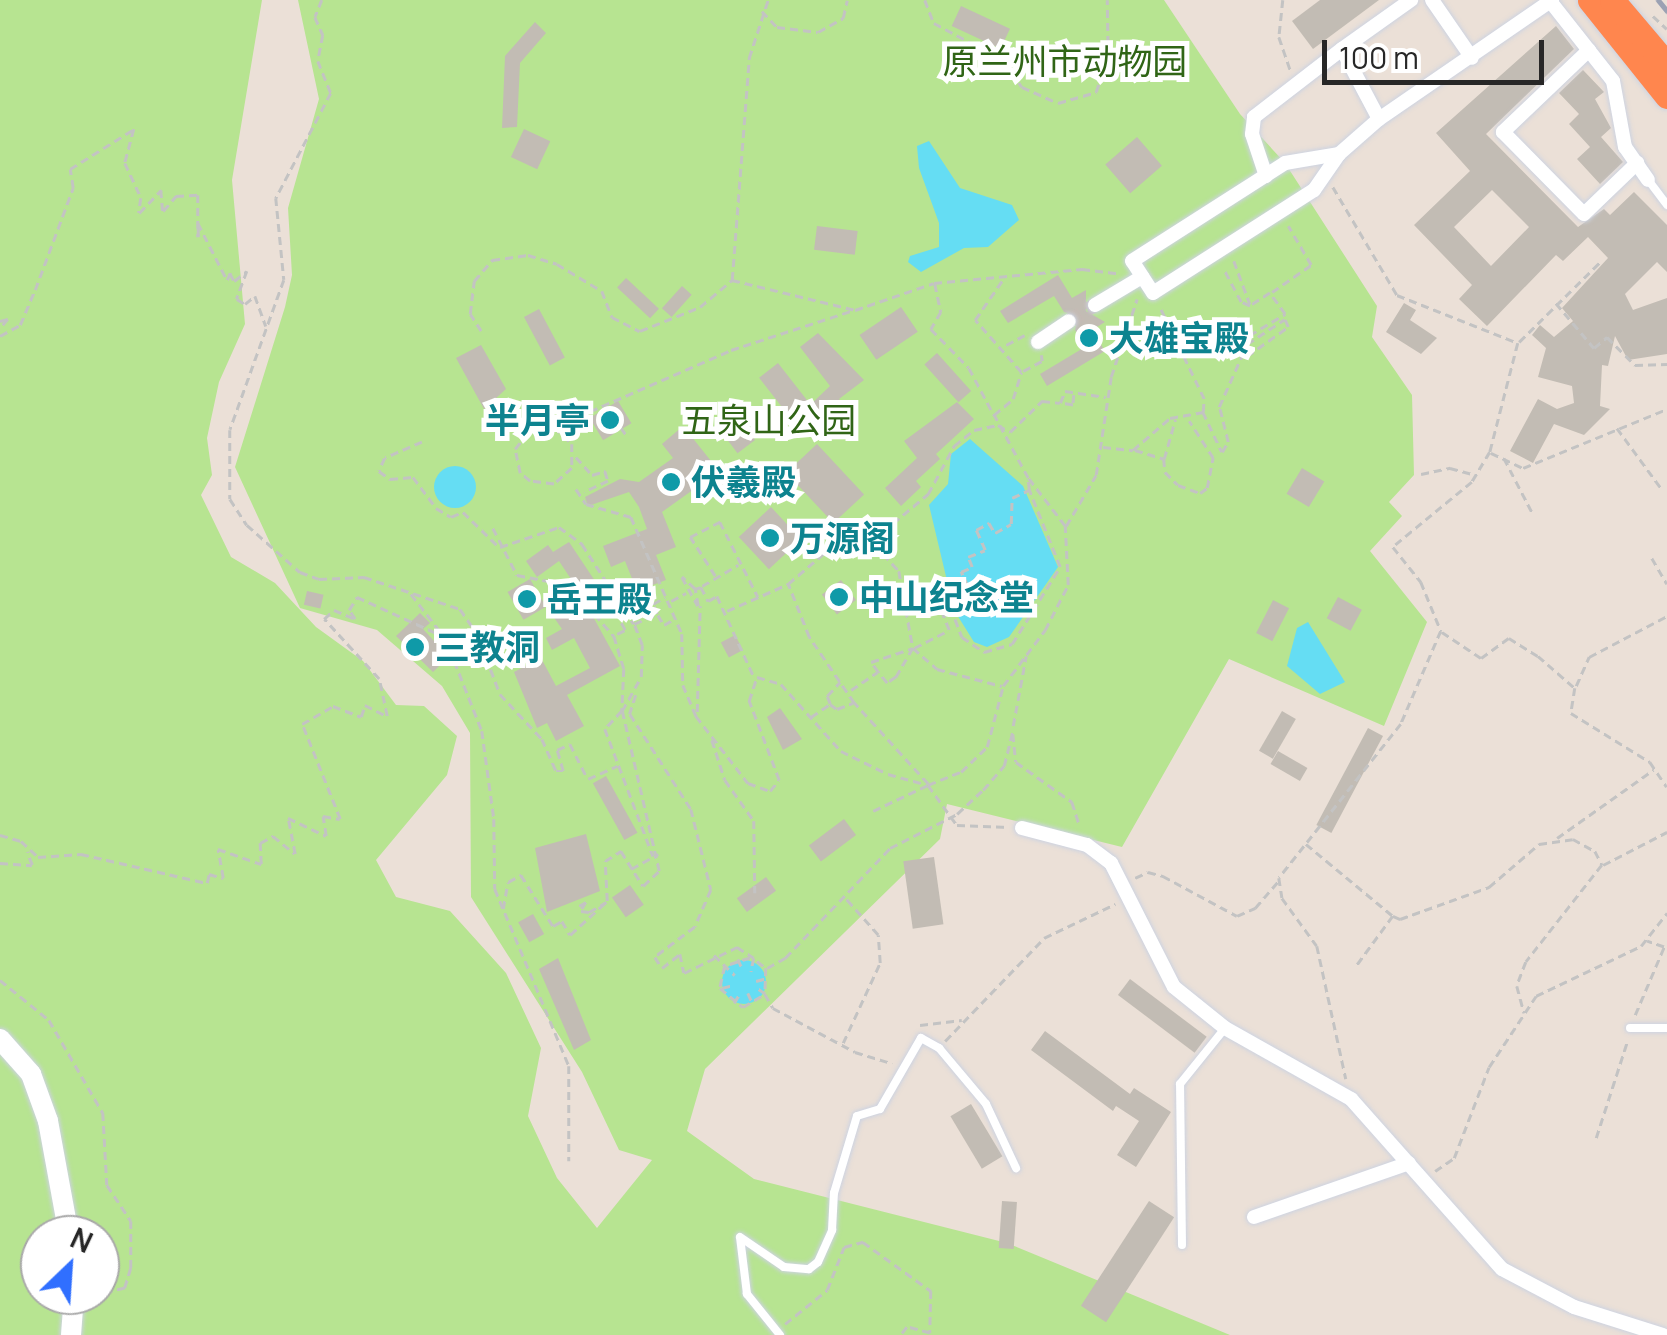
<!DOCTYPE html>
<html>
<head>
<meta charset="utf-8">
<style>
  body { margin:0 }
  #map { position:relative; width:1667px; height:1335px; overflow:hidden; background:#ebe0d7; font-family:Manrope,"Noto Sans SC",sans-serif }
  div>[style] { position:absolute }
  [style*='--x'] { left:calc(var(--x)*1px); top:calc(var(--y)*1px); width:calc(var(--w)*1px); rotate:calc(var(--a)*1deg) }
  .green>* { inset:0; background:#b7e491 }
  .water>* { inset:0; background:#65ddf3 }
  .round { border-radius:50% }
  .building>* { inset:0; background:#c2bcb4; transform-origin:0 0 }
  .street-tunnel>* { height:14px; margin-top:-7px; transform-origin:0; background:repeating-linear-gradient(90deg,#c4bbb4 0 14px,transparent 0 21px) }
  .path>* { height:2.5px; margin-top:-1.25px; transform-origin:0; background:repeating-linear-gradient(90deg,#c3c3c3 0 8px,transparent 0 13px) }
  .roads { filter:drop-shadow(0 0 2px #cdd3e1) drop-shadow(0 0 2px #cdd3e1) }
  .lane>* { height:8px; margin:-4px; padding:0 4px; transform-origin:4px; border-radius:4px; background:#fff }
  .street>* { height:14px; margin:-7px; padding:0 7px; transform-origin:7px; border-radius:7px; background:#fff }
  .secondary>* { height:20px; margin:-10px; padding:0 10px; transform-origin:10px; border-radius:10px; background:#fff }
  .highway>* { height:25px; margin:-12.5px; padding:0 12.5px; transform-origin:12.5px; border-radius:12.5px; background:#ff864e }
  .rail>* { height:5px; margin:-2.5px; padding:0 2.5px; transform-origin:2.5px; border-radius:2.5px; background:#9ba1b3 }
  .dots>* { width:28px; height:28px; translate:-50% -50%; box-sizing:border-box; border:5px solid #fff; border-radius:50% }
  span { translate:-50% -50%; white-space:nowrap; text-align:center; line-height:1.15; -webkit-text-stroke:10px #fff; paint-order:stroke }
  .park-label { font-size:35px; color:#306516 }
  .culture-label { font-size:35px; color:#0d838f; font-weight:700 }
  .left { translate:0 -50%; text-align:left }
  .right { translate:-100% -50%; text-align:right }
  .north { position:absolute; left:20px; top:1215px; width:100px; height:100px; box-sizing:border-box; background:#fff; border:2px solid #a9a9a9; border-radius:50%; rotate:25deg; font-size:28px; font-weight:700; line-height:40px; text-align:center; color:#272727 }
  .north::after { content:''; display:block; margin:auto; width:35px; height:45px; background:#306fff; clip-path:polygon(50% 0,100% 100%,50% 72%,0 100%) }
  .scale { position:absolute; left:1322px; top:40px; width:222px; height:45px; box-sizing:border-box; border:5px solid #272727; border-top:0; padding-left:12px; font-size:30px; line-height:35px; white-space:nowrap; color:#272727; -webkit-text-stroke:8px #fff; paint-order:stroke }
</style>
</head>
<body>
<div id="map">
  <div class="green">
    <i style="clip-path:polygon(evenodd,0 0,262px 0,232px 180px,245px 324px,219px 382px,207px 438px,212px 475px,201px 495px,231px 557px,275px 583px,316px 627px,363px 661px,396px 705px,424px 706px,457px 736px,447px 775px,376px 860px,396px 897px,450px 911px,506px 973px,541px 1048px,528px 1116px,557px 1178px,597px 1228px,652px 1160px,619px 1150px,582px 1072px,471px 897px,470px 733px,442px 686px,377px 630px,300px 608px,235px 467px,285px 307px,292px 275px,288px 208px,319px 99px,298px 0,1164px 0,1240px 114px,1285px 163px,1377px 306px,1372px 337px,1412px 395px,1414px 475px,1389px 502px,1402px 516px,1370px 551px,1427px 622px,1384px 726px,1229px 659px,1122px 847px,947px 804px,940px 839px,705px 1069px,687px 1131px,754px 1179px,1007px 1243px,1230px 1335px,0 1335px,0 0,40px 1235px,100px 1235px,100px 1295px,40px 1295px,40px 1235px)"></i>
  </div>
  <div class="water">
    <i style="clip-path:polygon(929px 141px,960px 188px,1012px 205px,1019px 220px,988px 247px,964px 248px,921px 272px,908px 262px,910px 256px,939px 247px,939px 223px,919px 168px,917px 146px)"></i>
    <i style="clip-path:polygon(970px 439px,1023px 486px,1058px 567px,1009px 637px,987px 647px,974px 642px,954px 610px,929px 505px,948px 484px,951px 454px)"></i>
    <i class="round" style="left:434px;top:466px;width:42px;height:42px"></i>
    <i style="clip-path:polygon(1308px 622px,1345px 682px,1320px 694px,1287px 666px,1297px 628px)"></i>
    <i class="round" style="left:722px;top:960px;width:44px;height:44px"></i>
  </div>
  <div class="building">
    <i style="clip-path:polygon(1320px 0,1379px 0,1313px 49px,1292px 21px)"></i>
    <i style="left:961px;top:6px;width:54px;height:22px;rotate:25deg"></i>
    <i style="clip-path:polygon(535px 22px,546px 33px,520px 63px,517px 127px,502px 128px,505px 56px)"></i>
    <i style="clip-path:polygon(evenodd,1556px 26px,1574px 49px,1486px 134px,1578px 227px,1604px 209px,1610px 215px,1634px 192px,1667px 225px,1667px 272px,1657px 262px,1625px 294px,1633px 310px,1667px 298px,1667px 354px,1628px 360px,1615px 336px,1608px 366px,1602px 365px,1600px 406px,1610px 409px,1584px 435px,1554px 424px,1533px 463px,1510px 451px,1538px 399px,1557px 409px,1574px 403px,1572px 386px,1538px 377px,1546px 348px,1532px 335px,1540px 325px,1554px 337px,1573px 321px,1562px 308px,1608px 258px,1588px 237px,1563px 261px,1556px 255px,1487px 326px,1459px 299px,1472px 285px,1414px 225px,1470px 171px,1436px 133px,1556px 26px,1492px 190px,1529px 227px,1491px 266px,1454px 227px,1492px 190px)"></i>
    <i style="clip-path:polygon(1583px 70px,1604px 92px,1595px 99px,1611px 128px,1601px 137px,1623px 162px,1600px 184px,1577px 159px,1590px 147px,1569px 124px,1579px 114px,1559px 93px)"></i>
    <i style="left:524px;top:129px;width:29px;height:31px;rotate:25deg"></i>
    <i style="left:1137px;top:137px;width:38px;height:42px;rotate:49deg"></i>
    <i style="left:817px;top:226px;width:41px;height:24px;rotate:7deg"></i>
    <i style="clip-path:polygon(1058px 275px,1072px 298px,1086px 290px,1086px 311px,1105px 322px,1092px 330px,1105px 351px,1047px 386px,1040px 374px,1085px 347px,1075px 330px,1078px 316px,1064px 312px,1054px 296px,1008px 323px,1000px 311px)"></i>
    <i style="left:626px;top:278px;width:45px;height:13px;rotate:43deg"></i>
    <i style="left:682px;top:286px;width:13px;height:30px;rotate:42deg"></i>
    <i style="clip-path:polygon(1404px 303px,1416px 310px,1410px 320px,1437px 338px,1421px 354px,1386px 332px)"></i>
    <i style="left:901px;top:307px;width:30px;height:50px;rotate:56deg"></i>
    <i style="left:539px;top:309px;width:55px;height:17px;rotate:62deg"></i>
    <i style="clip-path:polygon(818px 333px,864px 380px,839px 399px,851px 412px,830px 431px,808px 407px,830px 386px,800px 347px)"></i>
    <i style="clip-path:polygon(481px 345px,506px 389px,484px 409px,456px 358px)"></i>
    <i style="left:937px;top:353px;width:51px;height:17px;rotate:48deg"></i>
    <i style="left:778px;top:363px;width:52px;height:24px;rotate:52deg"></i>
    <i style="left:618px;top:401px;width:26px;height:33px;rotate:59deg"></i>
    <i style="clip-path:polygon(957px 402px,974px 419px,936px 454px,940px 459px,916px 481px,921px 487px,901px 506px,885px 488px,917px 458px,904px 441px)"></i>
    <i style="left:734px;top:412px;width:35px;height:22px;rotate:53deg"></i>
    <i style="clip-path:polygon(683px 426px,727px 481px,706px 498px,697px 487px,662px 512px,676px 547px,656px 555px,666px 580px,637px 591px,625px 561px,611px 567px,603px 546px,647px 529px,639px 507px,629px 492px,588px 506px,585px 497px,620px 479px,639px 482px,673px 458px,662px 444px)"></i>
    <i style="left:817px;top:444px;width:69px;height:42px;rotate:47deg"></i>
    <i style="left:1302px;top:468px;width:26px;height:30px;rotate:31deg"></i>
    <i style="left:771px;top:507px;width:44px;height:44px;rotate:47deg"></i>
    <i style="clip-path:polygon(569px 542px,595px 581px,590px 584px,602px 603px,590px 611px,620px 666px,567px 695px,584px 726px,556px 741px,547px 723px,537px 728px,514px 672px,541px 658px,556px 686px,590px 668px,574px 638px,552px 650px,546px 638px,562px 629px,548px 609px,577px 588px,559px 561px,537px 577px,526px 561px,548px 545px,553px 552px)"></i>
    <i style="left:530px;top:579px;width:32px;height:26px;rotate:60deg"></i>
    <i style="left:841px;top:580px;width:25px;height:24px;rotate:53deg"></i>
    <i style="left:307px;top:591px;width:17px;height:14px;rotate:13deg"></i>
    <i style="left:1338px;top:597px;width:27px;height:24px;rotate:28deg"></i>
    <i style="left:1273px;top:600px;width:18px;height:37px;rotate:27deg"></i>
    <i style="clip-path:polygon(420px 613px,430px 623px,423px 629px,449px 657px,433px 672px,396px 636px)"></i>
    <i style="left:735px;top:635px;width:17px;height:16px;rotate:62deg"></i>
    <i style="clip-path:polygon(780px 708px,802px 739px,783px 750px,767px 717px)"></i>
    <i style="left:1282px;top:711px;width:16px;height:46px;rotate:30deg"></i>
    <i style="left:1368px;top:728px;width:17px;height:110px;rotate:28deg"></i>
    <i style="left:1278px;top:751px;width:34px;height:15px;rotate:30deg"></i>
    <i style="left:606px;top:776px;width:65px;height:15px;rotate:61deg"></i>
    <i style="left:844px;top:819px;width:20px;height:44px;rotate:53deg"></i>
    <i style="clip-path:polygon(586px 834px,600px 891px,547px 912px,535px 848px)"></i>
    <i style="left:934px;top:857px;width:68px;height:31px;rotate:82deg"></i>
    <i style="left:766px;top:877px;width:17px;height:36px;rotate:54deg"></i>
    <i style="left:630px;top:885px;width:24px;height:22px;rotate:55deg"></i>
    <i style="left:533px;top:914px;width:23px;height:17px;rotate:61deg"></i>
    <i style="clip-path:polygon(558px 958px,591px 1040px,574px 1050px,539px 969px)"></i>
    <i style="left:1130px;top:979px;width:96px;height:20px;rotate:37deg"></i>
    <i style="clip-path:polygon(1045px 1031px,1130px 1094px,1134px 1088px,1171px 1112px,1136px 1167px,1117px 1155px,1139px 1121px,1116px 1106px,1113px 1111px,1031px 1050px)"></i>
    <i style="left:971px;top:1104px;width:61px;height:24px;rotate:59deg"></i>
    <i style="left:1002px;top:1201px;width:15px;height:47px;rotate:4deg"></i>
    <i style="left:1149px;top:1201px;width:30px;height:125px;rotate:33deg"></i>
  </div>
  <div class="street-tunnel">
    <i style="--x:1069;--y:321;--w:31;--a:-32"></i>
  </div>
  <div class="path">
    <i style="--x:322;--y:0;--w:18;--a:112"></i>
    <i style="--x:315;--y:17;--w:20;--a:66"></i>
    <i style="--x:323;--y:35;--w:26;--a:101"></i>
    <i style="--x:318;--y:61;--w:35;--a:68"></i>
    <i style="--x:331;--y:93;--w:119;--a:117.6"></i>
    <i style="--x:276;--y:198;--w:82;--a:84.4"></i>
    <i style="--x:284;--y:280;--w:159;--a:109.8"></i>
    <i style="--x:230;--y:430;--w:69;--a:90"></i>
    <i style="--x:230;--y:499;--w:31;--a:57"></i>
    <i style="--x:247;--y:525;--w:71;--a:41.6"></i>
    <i style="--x:300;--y:572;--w:20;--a:20"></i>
    <i style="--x:319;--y:579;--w:45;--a:-2.5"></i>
    <i style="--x:364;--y:577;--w:101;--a:18.4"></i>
    <i style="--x:460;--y:609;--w:29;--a:55"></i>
    <i style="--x:477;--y:633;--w:65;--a:69.3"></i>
    <i style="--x:500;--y:694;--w:62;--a:47"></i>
    <i style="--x:542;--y:739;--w:35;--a:66"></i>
    <i style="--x:556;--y:771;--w:7;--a:0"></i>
    <i style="--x:563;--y:771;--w:22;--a:-106"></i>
    <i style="--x:557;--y:750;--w:14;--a:-25"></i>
    <i style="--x:570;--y:744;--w:39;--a:63"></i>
    <i style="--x:588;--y:779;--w:32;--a:-24"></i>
    <i style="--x:925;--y:0;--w:25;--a:69"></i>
    <i style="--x:934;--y:23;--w:81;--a:28.2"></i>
    <i style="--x:1005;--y:61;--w:31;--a:57"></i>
    <i style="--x:1022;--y:87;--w:39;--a:24"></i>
    <i style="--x:1058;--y:103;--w:40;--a:-16"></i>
    <i style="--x:1096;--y:92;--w:37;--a:-71"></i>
    <i style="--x:1108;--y:57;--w:57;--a:-91"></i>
    <i style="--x:1283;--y:0;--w:37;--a:96"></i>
    <i style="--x:1279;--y:37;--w:36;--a:71"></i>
    <i style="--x:762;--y:11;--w:22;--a:47"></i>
    <i style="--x:777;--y:27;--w:41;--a:7"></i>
    <i style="--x:818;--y:32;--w:29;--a:-29"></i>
    <i style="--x:843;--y:18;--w:18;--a:-77"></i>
    <i style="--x:1653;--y:16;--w:19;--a:43"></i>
    <i style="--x:1333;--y:187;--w:126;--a:59.3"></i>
    <i style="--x:1397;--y:295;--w:130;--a:21.6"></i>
    <i style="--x:1518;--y:343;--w:113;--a:104.4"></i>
    <i style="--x:1490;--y:452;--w:35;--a:121"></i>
    <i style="--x:1472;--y:482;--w:102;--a:140.6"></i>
    <i style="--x:1393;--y:547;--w:45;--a:51.3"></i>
    <i style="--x:1421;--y:582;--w:53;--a:67.8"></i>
    <i style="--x:1441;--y:631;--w:101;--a:113.3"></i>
    <i style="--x:1401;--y:724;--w:196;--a:128.4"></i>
    <i style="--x:1279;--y:878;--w:20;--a:81"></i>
    <i style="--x:1282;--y:898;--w:59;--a:53.9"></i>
    <i style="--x:1317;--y:946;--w:136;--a:77.7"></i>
    <i style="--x:1234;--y:261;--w:46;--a:69.6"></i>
    <i style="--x:732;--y:280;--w:127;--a:13.7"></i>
    <i style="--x:855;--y:310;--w:83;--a:-18.9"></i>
    <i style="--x:934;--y:283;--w:149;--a:-5.4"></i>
    <i style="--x:1082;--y:269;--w:35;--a:7"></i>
    <i style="--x:935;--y:284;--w:29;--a:78"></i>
    <i style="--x:941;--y:312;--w:20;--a:120"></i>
    <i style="--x:931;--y:329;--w:54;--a:45.7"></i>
    <i style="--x:969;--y:368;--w:53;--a:62"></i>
    <i style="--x:1272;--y:292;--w:47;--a:-34.7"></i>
    <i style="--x:1311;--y:265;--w:45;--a:-120.5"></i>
    <i style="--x:1556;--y:303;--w:59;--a:49.8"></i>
    <i style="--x:1594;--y:348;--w:17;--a:-40"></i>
    <i style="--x:1607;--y:337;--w:40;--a:45"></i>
    <i style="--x:1635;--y:365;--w:32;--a:-2"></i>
    <i style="--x:0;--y:321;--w:8;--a:-14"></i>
    <i style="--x:8;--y:319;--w:13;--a:129"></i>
    <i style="--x:481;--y:331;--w:20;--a:-123"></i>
    <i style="--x:470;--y:314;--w:33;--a:-83"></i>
    <i style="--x:474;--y:281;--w:28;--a:-49"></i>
    <i style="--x:492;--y:260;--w:36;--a:-8"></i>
    <i style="--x:528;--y:255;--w:30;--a:17"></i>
    <i style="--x:557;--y:264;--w:52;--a:31"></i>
    <i style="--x:602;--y:291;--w:28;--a:69"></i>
    <i style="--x:612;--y:317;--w:31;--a:27"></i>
    <i style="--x:640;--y:331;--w:65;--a:-21.8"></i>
    <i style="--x:700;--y:307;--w:42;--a:-40.2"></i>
    <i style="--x:732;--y:280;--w:223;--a:-85.6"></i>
    <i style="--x:749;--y:58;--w:61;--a:-71.9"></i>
    <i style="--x:0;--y:336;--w:23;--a:-29"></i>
    <i style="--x:20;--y:325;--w:38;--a:-67"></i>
    <i style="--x:35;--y:290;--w:109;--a:-69.6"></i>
    <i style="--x:73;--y:188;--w:19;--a:-99"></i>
    <i style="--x:70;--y:169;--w:75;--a:-32"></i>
    <i style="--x:134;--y:129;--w:35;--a:105"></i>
    <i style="--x:125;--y:163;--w:38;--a:65"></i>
    <i style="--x:141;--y:198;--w:15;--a:98"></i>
    <i style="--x:139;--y:213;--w:32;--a:-46"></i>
    <i style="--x:161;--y:190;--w:21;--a:85"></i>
    <i style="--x:163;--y:211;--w:20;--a:-49"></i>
    <i style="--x:176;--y:196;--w:22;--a:-3"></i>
    <i style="--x:198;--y:195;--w:42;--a:90"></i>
    <i style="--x:198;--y:237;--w:14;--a:-90"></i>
    <i style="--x:198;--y:223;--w:64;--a:63"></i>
    <i style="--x:227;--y:280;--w:8;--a:-67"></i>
    <i style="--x:230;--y:273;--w:9;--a:63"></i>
    <i style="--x:234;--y:281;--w:16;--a:-38"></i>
    <i style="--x:247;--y:271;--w:30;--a:110"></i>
    <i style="--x:237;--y:299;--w:9;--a:32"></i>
    <i style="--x:245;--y:304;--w:13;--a:-39"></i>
    <i style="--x:255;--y:296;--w:32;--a:70"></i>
    <i style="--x:1519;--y:342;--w:115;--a:-44.6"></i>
    <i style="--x:1006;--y:345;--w:21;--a:-28"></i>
    <i style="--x:1184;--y:351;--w:49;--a:-26.6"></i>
    <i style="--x:1228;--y:329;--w:16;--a:52"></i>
    <i style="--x:1238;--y:342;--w:55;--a:-30.8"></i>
    <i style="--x:1285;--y:314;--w:26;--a:-126"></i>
    <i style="--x:1270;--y:293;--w:24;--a:147"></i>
    <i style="--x:1250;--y:306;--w:10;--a:-156"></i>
    <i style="--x:1241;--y:302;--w:38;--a:-118"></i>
    <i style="--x:1247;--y:356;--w:50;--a:-35.3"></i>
    <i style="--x:1288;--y:327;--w:8;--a:-113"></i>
    <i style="--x:1023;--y:371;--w:21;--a:-28"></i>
    <i style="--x:1042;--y:361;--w:6;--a:-99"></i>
    <i style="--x:1074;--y:395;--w:10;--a:96"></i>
    <i style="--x:1073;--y:405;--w:13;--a:-171"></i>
    <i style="--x:1060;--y:403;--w:13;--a:-67"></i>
    <i style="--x:1065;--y:391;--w:41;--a:8.3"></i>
    <i style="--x:606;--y:406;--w:35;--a:55"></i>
    <i style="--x:1203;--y:412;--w:44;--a:64.6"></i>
    <i style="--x:1222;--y:452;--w:12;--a:-59"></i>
    <i style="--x:1228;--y:442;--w:36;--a:-104"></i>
    <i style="--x:1219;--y:407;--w:69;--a:-66"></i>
    <i style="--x:1247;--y:344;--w:45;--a:-33.3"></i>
    <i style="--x:554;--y:427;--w:25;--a:43"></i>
    <i style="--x:572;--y:444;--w:24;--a:90"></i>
    <i style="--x:572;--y:468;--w:24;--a:138"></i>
    <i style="--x:554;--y:484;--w:24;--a:-173"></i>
    <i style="--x:530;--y:481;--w:13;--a:-141"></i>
    <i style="--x:520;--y:473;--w:25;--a:-102"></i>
    <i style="--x:515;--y:449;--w:24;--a:-52"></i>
    <i style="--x:530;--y:430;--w:24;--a:-7"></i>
    <i style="--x:554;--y:427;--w:193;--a:-23.5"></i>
    <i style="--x:731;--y:350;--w:129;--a:-18"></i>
    <i style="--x:1617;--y:428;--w:74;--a:53.7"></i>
    <i style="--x:422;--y:442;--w:40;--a:156.6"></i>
    <i style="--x:385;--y:458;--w:14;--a:115"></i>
    <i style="--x:379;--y:471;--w:14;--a:36"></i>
    <i style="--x:390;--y:479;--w:23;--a:-5"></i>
    <i style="--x:413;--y:477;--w:39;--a:53"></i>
    <i style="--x:436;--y:508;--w:17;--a:31"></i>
    <i style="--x:451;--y:517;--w:13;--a:-23"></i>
    <i style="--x:463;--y:512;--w:49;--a:44.2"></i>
    <i style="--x:1103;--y:447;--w:30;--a:6"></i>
    <i style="--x:1133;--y:450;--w:49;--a:-40.9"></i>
    <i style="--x:1170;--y:418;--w:34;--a:-10"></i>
    <i style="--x:1203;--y:412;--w:13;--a:-86"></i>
    <i style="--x:1204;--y:399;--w:101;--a:-115.8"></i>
    <i style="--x:1135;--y:450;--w:30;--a:17"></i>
    <i style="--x:1164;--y:459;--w:41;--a:-74.2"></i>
    <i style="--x:1491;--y:453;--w:35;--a:25"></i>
    <i style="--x:1523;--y:468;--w:156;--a:-22.3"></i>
    <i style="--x:576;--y:457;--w:24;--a:48"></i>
    <i style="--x:592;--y:475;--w:14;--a:-17"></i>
    <i style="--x:605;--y:471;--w:10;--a:73"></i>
    <i style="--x:608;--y:481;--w:26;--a:155"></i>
    <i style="--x:1504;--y:458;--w:61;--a:62.6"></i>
    <i style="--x:1164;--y:459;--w:13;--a:86"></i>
    <i style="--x:1165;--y:472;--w:18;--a:45"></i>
    <i style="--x:1178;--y:485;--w:23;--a:20"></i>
    <i style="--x:1200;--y:493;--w:9;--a:-36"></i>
    <i style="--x:1207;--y:488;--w:31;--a:-79"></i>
    <i style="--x:1213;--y:458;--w:44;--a:-123"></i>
    <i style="--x:1421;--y:474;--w:30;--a:-12"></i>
    <i style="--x:1450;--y:468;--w:24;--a:15"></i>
    <i style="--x:576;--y:489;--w:18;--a:56"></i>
    <i style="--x:586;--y:504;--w:47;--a:16.1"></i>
    <i style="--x:631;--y:517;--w:128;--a:66.4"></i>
    <i style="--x:682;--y:634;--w:51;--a:88.9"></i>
    <i style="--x:683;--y:685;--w:34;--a:67"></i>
    <i style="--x:696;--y:716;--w:85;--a:52.2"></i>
    <i style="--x:748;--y:783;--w:23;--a:20"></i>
    <i style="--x:770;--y:791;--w:14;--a:-51"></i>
    <i style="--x:779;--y:780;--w:85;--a:-110.8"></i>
    <i style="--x:749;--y:701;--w:25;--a:-72"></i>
    <i style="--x:757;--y:677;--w:25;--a:16"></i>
    <i style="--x:781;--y:684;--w:90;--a:48.2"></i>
    <i style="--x:841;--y:751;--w:52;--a:26.1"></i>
    <i style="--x:888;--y:774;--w:41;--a:15.4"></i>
    <i style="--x:928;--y:785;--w:35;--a:-22"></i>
    <i style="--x:961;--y:772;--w:36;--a:-44"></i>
    <i style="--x:987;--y:747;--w:63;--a:-75.3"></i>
    <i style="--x:1003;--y:686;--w:70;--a:-53.1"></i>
    <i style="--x:1045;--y:630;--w:51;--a:-62.9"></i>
    <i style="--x:1068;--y:585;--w:59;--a:-92.9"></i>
    <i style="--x:1065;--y:526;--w:61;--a:-127.6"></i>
    <i style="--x:1028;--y:478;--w:72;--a:-118.4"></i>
    <i style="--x:994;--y:415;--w:25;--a:-40"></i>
    <i style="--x:1013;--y:399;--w:28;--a:-73"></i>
    <i style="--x:1021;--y:372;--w:69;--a:-131.5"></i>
    <i style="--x:975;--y:320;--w:51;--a:-55.4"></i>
    <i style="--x:1066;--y:526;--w:59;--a:-59.5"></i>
    <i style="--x:1096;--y:475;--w:99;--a:-81.3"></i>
    <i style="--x:1111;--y:377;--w:82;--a:-71.6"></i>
    <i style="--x:493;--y:528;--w:53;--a:62.9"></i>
    <i style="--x:517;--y:575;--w:53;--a:10.9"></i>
    <i style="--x:569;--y:585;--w:68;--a:48.6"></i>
    <i style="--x:614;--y:636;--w:34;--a:73"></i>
    <i style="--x:624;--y:669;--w:42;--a:92.7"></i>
    <i style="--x:622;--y:711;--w:39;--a:-61"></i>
    <i style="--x:641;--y:677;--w:32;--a:-88"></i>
    <i style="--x:642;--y:645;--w:22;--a:-111"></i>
    <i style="--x:873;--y:540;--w:72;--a:-39.9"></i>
    <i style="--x:928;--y:494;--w:55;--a:-61.6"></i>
    <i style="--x:954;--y:446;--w:26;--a:-39"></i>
    <i style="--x:974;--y:430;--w:25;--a:-12"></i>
    <i style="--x:998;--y:425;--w:14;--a:30"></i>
    <i style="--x:1010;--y:432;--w:45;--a:-44.1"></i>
    <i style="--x:1042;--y:401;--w:18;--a:6"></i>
    <i style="--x:500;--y:547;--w:62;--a:-18.7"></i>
    <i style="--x:559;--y:527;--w:29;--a:36"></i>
    <i style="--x:582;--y:544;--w:95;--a:57"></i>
    <i style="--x:634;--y:624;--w:25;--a:-23"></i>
    <i style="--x:657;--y:614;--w:11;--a:-112"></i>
    <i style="--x:653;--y:604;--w:14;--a:-30"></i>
    <i style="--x:1652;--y:558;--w:30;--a:60"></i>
    <i style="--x:715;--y:576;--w:46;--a:-122.7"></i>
    <i style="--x:690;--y:537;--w:34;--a:-27"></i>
    <i style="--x:720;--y:522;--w:84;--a:63.1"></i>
    <i style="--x:702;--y:586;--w:42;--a:-30.3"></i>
    <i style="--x:695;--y:589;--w:18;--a:-137"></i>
    <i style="--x:682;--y:577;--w:33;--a:61"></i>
    <i style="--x:698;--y:606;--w:17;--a:-100"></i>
    <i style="--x:695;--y:589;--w:6;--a:-18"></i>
    <i style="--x:701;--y:587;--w:16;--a:63"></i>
    <i style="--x:708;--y:601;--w:10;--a:-29"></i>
    <i style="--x:717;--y:596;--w:91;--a:65.4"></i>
    <i style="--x:411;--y:594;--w:52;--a:52"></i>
    <i style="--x:946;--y:595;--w:45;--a:69.1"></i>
    <i style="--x:962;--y:637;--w:27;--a:34"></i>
    <i style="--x:984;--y:652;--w:29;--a:-16"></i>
    <i style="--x:1012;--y:644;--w:91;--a:-58.1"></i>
    <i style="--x:1060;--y:567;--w:83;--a:-111.9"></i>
    <i style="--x:671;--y:601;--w:17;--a:-28"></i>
    <i style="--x:727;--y:611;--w:67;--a:-23.9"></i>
    <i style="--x:658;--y:615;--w:12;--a:59"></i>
    <i style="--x:664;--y:625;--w:12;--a:-31"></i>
    <i style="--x:1442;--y:632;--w:47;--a:33.7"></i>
    <i style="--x:1481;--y:658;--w:34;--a:-36"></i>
    <i style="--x:1509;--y:638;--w:34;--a:32"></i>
    <i style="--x:1538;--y:656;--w:49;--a:40.9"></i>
    <i style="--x:1575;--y:688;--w:25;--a:99"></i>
    <i style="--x:1571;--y:713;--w:93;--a:31.8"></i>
    <i style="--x:1650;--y:762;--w:30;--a:56"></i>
    <i style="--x:617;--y:634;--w:9;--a:-27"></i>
    <i style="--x:625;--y:630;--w:13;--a:-119"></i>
    <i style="--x:619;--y:619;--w:10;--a:-29"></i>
    <i style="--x:914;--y:648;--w:39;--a:-27"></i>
    <i style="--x:949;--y:630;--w:38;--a:-112"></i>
    <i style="--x:935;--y:595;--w:34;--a:-14"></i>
    <i style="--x:968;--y:587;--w:17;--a:-115"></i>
    <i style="--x:961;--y:572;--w:12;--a:-24"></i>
    <i style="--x:972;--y:567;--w:11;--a:-112"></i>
    <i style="--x:968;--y:557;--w:18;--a:-22"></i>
    <i style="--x:985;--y:550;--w:22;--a:-114"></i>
    <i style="--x:976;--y:530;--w:15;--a:-28"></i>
    <i style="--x:989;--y:523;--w:12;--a:59"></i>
    <i style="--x:995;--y:533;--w:18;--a:-29"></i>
    <i style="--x:1011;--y:524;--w:26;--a:-88"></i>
    <i style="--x:1012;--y:498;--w:19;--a:-25"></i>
    <i style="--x:1029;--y:490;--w:11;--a:-95"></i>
    <i style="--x:1576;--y:686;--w:32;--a:-66"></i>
    <i style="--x:1589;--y:657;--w:88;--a:-27.7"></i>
    <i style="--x:851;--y:690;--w:32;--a:-34"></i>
    <i style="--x:878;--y:672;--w:12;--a:-125"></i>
    <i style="--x:871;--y:662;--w:44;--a:-18.4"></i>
    <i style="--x:913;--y:648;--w:34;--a:120"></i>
    <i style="--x:896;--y:677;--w:11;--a:146"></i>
    <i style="--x:887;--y:683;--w:14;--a:-129"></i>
    <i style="--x:636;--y:695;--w:20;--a:108"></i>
    <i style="--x:630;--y:714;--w:113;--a:57.3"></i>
    <i style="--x:691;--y:809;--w:83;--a:76.1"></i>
    <i style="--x:711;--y:890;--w:40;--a:113.4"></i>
    <i style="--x:695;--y:927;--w:50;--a:143.1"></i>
    <i style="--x:655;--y:957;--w:13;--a:58"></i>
    <i style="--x:662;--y:968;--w:23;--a:-38"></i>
    <i style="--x:680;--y:954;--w:19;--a:78"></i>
    <i style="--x:684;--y:973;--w:59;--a:-26.1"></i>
    <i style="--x:737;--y:947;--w:20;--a:33"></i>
    <i style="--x:754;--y:958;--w:14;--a:102"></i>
    <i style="--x:830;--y:704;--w:9;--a:36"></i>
    <i style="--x:837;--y:709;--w:17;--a:-21"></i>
    <i style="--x:697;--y:712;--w:106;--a:-88.4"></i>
    <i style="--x:811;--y:717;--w:23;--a:-34"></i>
    <i style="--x:830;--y:704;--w:9;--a:-111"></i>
    <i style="--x:827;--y:696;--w:19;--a:-47"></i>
    <i style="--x:1013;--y:726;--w:71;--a:-79.5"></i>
    <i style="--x:1013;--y:734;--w:28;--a:84"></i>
    <i style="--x:1016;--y:762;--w:69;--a:35.5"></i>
    <i style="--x:1072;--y:802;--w:25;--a:72"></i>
    <i style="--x:712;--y:740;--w:42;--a:72"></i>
    <i style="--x:725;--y:780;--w:50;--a:54.7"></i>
    <i style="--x:754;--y:821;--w:72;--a:89.2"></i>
    <i style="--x:928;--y:784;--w:110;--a:-132.4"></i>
    <i style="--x:854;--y:703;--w:80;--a:-124.3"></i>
    <i style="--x:809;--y:637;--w:57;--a:-111.6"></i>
    <i style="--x:788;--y:584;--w:91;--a:-40.5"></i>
    <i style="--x:857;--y:525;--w:62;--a:47.6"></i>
    <i style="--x:899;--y:571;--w:78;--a:79.7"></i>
    <i style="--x:913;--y:648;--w:32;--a:41"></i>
    <i style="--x:937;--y:669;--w:67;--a:14.7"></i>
    <i style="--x:873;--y:811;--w:61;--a:-25.3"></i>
    <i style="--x:928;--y:785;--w:49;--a:54.1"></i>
    <i style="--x:957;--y:825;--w:52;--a:2.2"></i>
    <i style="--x:0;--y:835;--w:22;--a:16"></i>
    <i style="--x:21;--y:841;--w:23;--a:43"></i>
    <i style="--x:38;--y:857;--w:43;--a:-4"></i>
    <i style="--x:81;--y:854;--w:129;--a:13"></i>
    <i style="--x:207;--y:883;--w:9;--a:-77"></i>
    <i style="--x:209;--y:874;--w:15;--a:16"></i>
    <i style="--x:223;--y:878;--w:29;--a:-100"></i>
    <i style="--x:218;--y:849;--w:46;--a:19.2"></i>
    <i style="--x:261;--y:864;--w:21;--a:-93"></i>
    <i style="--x:260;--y:843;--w:15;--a:-28"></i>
    <i style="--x:273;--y:836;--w:28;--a:39"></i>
    <i style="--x:295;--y:854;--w:37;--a:-101"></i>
    <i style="--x:288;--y:818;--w:42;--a:25.3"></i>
    <i style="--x:326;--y:836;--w:20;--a:-99"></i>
    <i style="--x:323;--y:816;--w:17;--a:10"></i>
    <i style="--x:340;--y:819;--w:102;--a:-111.8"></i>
    <i style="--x:302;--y:724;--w:36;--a:-30"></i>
    <i style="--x:333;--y:706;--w:30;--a:21"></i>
    <i style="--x:361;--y:717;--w:13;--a:-72"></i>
    <i style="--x:365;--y:705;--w:25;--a:27"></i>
    <i style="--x:387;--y:716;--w:38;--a:-102"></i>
    <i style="--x:379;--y:679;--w:81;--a:-132.5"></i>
    <i style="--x:324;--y:619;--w:13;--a:-42"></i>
    <i style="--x:334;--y:610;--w:23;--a:23"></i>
    <i style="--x:355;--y:619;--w:11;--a:-124"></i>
    <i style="--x:349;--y:610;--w:15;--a:-58"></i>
    <i style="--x:357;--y:597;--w:97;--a:24.4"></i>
    <i style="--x:445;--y:637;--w:101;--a:68.5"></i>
    <i style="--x:482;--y:731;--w:89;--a:82.2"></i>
    <i style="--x:494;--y:819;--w:70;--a:89.2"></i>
    <i style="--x:495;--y:889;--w:192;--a:67.3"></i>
    <i style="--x:569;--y:1066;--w:95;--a:90"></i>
    <i style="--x:1557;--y:838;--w:118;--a:-35.3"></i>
    <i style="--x:1306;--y:844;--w:113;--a:39.6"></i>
    <i style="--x:1393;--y:916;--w:64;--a:126.2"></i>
    <i style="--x:0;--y:863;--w:32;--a:4"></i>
    <i style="--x:32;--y:865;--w:14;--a:-111"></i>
    <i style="--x:1603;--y:865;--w:72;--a:-27.3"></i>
    <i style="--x:631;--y:869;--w:31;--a:-29"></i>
    <i style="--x:1135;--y:878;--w:14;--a:-25"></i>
    <i style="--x:1148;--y:872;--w:16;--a:15"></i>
    <i style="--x:1163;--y:876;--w:84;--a:28.4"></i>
    <i style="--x:1237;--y:916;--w:20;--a:-24"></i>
    <i style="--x:1255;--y:908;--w:37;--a:-49"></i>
    <i style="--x:579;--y:906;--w:8;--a:-30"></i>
    <i style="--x:586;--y:902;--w:10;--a:119"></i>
    <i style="--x:581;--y:911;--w:8;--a:7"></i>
    <i style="--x:589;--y:912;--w:20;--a:-30"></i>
    <i style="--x:503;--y:909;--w:27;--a:-80"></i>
    <i style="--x:508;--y:882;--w:15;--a:-28"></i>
    <i style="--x:521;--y:875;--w:60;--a:57.9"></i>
    <i style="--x:553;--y:926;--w:10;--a:-29"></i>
    <i style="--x:562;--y:921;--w:16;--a:60"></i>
    <i style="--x:570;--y:935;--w:50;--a:-42.6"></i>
    <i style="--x:607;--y:901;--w:40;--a:-92.9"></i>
    <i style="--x:605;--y:861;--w:19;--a:-32"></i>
    <i style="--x:621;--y:851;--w:41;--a:57.8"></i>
    <i style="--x:643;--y:886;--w:22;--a:-43"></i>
    <i style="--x:659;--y:871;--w:164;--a:-103"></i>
    <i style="--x:622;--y:711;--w:25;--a:133"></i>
    <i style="--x:605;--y:729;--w:136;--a:69.3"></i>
    <i style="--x:1393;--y:916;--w:8;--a:23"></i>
    <i style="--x:1400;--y:919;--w:95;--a:-19.8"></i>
    <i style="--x:1489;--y:887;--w:66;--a:-40.7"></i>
    <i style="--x:1539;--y:844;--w:34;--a:-8"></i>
    <i style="--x:1573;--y:839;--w:25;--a:29"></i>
    <i style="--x:1595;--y:851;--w:16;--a:63"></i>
    <i style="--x:1602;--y:865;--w:123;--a:128.1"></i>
    <i style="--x:1526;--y:962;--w:26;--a:111"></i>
    <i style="--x:1517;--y:986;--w:28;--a:75"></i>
    <i style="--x:714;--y:955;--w:29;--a:44"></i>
    <i style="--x:750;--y:958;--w:26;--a:162"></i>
    <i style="--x:725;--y:966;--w:23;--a:103"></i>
    <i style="--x:720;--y:988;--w:30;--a:40"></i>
    <i style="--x:743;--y:1007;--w:26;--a:-31"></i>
    <i style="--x:765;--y:994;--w:12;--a:-145"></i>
    <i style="--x:738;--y:959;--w:12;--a:66"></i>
    <i style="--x:757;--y:961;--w:11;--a:38"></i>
    <i style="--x:766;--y:968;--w:26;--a:92"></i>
    <i style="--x:765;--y:994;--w:16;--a:60"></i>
    <i style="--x:773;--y:1008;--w:93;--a:28.2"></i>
    <i style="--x:855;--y:1052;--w:39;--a:17"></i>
    <i style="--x:767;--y:968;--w:21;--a:-29"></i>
    <i style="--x:785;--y:958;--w:152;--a:-46.3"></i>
    <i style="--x:890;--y:848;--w:75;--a:-26.9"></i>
    <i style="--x:957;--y:814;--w:35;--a:-43"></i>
    <i style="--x:983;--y:790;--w:32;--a:-49"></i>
    <i style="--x:1004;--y:766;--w:38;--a:-76"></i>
    <i style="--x:0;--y:980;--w:63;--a:39.2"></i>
    <i style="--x:49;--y:1020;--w:108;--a:59.9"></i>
    <i style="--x:103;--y:1113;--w:72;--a:86.8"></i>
    <i style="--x:107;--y:1185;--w:43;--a:56.3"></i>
    <i style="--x:131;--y:1221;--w:47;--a:90"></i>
    <i style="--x:131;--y:1268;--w:21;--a:107"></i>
    <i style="--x:125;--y:1288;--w:26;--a:167"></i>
    <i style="--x:756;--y:981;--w:11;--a:-15"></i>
    <i style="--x:722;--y:988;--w:11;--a:-15"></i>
    <i style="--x:748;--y:993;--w:12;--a:66"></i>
    <i style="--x:734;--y:1003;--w:12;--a:-59"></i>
    <i style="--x:1635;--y:1015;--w:74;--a:-66.9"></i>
    <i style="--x:1664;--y:947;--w:18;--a:-161"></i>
    <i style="--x:920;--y:1025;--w:42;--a:-6.8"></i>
    <i style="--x:945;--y:1041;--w:143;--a:-46.1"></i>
    <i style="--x:1044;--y:938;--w:79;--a:-25.6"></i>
    <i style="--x:843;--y:1043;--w:88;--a:-65.2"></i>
    <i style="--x:880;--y:963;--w:28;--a:-94"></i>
    <i style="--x:878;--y:935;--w:50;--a:-131.7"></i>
    <i style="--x:1596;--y:1138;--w:101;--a:-72.1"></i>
    <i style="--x:1435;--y:1171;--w:23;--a:-34"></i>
    <i style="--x:1454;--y:1158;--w:97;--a:-69"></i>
    <i style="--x:1489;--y:1067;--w:85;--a:-56.5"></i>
    <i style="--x:1536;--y:996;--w:116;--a:-25.5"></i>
    <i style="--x:1641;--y:946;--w:42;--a:-51.8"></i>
    <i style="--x:785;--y:1324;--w:54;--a:-39"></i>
    <i style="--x:827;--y:1290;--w:46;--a:-68.4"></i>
    <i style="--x:844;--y:1247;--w:20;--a:-15"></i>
    <i style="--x:863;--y:1242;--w:84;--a:35.8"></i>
    <i style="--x:931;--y:1291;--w:42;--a:91.4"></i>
    <i style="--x:930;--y:1333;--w:24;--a:-165"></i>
    <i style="--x:907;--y:1327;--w:10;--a:127"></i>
  </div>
  <div class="roads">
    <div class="lane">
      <i style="--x:1649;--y:181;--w:30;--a:53"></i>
      <i style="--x:1630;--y:1028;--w:37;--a:0"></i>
      <i style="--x:1182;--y:1245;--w:161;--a:-90.7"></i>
      <i style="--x:1180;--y:1084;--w:72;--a:-51.2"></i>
      <i style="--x:780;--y:1335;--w:53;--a:-128.8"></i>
      <i style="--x:747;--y:1294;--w:57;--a:-97"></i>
      <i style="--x:740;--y:1237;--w:53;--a:34.3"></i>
      <i style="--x:784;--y:1267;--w:25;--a:5"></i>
      <i style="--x:809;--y:1269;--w:11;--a:-38"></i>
      <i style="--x:818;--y:1262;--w:35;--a:-66"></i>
      <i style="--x:832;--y:1230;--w:37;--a:-87"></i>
      <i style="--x:834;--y:1193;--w:80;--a:-73.4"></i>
      <i style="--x:857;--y:1116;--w:24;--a:-17"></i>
      <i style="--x:880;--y:1109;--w:82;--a:-60"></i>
      <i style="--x:921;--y:1038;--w:21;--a:29"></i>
      <i style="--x:939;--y:1048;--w:73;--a:50"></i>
      <i style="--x:986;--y:1104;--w:71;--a:64.9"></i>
    </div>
    <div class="street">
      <i style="--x:1432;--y:0;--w:70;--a:55.4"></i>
      <i style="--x:1550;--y:1;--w:102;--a:51.8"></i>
      <i style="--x:1613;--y:81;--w:67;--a:79.7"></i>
      <i style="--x:1625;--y:147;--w:40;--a:55.1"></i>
      <i style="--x:1589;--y:50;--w:119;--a:136.4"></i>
      <i style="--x:1503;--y:132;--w:115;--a:45.4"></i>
      <i style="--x:1584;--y:214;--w:74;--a:-43.9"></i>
      <i style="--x:1379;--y:119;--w:79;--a:-117.9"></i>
      <i style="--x:1342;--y:49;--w:85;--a:-35.4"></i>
      <i style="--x:1339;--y:154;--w:44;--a:124.8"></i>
      <i style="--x:1314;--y:190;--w:191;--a:147.4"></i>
      <i style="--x:1153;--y:293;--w:38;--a:-123"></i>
      <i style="--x:1132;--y:261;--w:182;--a:-32.6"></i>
      <i style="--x:1285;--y:163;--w:55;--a:-9.5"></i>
      <i style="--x:1339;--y:154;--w:53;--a:-41.2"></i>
      <i style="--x:1379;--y:119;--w:210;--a:-34.5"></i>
      <i style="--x:1266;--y:176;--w:44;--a:-108.4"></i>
      <i style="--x:1252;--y:134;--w:17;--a:-83"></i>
      <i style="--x:1254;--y:117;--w:111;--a:-37.7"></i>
      <i style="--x:1095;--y:305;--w:55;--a:-30.8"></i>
      <i style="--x:1038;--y:342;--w:37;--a:-34"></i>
      <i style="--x:1022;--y:828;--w:67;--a:14.7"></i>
      <i style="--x:1087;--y:845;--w:30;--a:37"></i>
      <i style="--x:1111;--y:863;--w:139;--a:63.1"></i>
      <i style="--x:1174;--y:987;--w:65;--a:38.8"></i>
      <i style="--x:1225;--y:1028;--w:145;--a:29.4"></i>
      <i style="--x:1351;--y:1099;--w:227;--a:48.4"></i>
      <i style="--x:1502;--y:1269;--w:81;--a:27.8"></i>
      <i style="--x:1574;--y:1307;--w:93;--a:17.5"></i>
      <i style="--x:1254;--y:1217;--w:164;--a:-19.2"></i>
    </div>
    <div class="secondary">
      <i style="--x:0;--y:1039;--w:47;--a:48.5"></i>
      <i style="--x:31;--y:1074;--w:50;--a:70.1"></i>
      <i style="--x:48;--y:1121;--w:116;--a:79.6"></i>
      <i style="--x:71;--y:1335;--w:40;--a:-85.7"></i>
    </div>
    <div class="highway">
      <i style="--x:1590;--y:0;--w:123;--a:51.3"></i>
      <i style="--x:1612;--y:0;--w:85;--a:49.8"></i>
    </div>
  </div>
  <div class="rail">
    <i style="--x:1658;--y:0;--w:14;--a:51"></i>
  </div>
  <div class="dots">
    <i style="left:1089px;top:338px;background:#0f9aa8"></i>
    <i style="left:610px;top:420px;background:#0f9aa8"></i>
    <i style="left:671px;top:482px;background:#0f9aa8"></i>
    <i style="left:770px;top:538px;background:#0f9aa8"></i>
    <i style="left:839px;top:597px;background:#0f9aa8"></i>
    <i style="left:527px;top:599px;background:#0f9aa8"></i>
    <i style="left:415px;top:647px;background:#0f9aa8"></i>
  </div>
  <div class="park-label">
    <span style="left:1065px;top:61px">原兰州市动物园</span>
    <span style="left:769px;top:420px">五泉山公园</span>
  </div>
  <div class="culture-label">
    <span class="left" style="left:1109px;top:338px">大雄宝殿</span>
    <span class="right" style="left:590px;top:420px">半月亭</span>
    <span class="left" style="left:691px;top:482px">伏羲殿</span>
    <span class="left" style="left:790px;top:538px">万源阁</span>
    <span class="left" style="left:859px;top:597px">中山纪念堂</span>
    <span class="left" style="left:547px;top:599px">岳王殿</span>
    <span class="left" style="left:435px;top:647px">三教洞</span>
  </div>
  <div class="north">N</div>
  <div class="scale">100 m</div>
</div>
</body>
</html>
